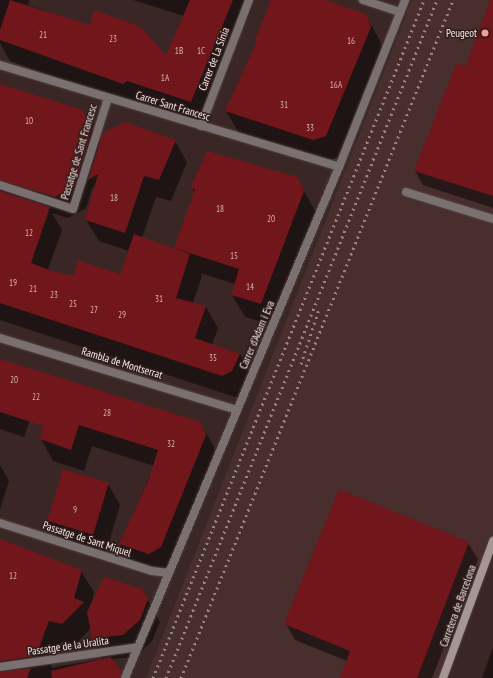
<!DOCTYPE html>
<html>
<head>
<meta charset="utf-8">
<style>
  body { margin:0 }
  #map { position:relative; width:493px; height:678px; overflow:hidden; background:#392625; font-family:"PT Sans Narrow",sans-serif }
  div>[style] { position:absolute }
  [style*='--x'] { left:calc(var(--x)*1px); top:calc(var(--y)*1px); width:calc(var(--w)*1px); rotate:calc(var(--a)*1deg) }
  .built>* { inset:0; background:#482e2c }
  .shadow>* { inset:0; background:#0007 }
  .building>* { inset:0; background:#71161a; transform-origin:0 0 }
  .roads { filter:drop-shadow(0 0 1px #534140) drop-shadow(0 0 1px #534140) }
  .minor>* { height:8px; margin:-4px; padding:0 4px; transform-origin:4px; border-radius:4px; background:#7a706f }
  .secondary>* { height:8px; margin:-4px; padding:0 4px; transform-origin:4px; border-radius:4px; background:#a69694 }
  .rail>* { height:3px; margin-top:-1.5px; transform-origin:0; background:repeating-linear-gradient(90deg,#958483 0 2px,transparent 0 6px) }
  .dots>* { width:11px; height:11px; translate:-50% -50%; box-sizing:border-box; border:2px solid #2f1d1b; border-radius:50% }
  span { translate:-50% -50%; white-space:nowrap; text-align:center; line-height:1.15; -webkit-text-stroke:3px #2f1d1b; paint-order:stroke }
  .number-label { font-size:9px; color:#d5b4b4 }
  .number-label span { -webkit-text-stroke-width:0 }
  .poi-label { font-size:11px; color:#f6e9e7 }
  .right { translate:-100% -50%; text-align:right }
  .street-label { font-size:11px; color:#f6e9e7 }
</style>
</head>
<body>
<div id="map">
  <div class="built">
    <i style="clip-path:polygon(412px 0,493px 0,493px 541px,444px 678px,146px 678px)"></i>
  </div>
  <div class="shadow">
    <i style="clip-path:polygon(0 0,29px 0,28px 5px,90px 26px,166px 57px,184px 16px,133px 0,248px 0,252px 7px,204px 123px,139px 102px,135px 105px,10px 61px,0 43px)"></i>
    <i style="clip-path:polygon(272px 0,321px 0,365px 15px,378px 37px,383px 49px,338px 157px,326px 161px,239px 133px,226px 111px,258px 42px)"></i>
    <i style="clip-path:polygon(491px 0,493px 0,493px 208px,423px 185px,415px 171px,466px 67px)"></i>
    <i style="clip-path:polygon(evenodd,0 85px,83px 111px,100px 143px,175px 141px,187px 162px,171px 201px,156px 197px,142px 238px,177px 250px,175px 248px,195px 193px,192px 188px,297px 178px,316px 213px,273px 325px,245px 317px,232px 295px,235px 284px,200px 273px,202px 276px,193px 303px,206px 307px,218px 328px,212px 345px,240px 354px,252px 376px,245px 393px,235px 397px,0 320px,0 85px,93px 186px,95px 190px,86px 220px,99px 241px,129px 251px,120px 275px,74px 278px,48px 269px,62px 230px,52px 213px,68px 218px,86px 208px,93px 186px)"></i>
    <i style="clip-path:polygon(0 360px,40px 390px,24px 437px,0 429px)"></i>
    <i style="clip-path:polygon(55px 378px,200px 423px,213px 445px,218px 457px,173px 568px,162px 575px,132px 565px,120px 544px,154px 466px,92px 446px,84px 471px,53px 461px,41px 439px)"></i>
    <i style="clip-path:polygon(0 465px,9px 481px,0 509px)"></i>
    <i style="clip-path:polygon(108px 484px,120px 505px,105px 556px,60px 542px,48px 521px)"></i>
    <i style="clip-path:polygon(evenodd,0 541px,81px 571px,94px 592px,91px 607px,142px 590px,160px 622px,152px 641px,136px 657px,111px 659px,124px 678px,0 678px,0 541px,91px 628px,95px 647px,102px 659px,51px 668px,61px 642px,75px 645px,91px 628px)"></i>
    <i style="clip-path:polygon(468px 543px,478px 559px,432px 678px,341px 678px,347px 661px,295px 640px,286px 624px)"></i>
    <i style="clip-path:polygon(493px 647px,493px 678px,482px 678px)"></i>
  </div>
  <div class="building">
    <i style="clip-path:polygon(10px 0,90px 25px,94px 10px,141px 27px,166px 55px,190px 0,233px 0,191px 102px,127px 81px,123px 84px,0 40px,0 30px)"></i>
    <i style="clip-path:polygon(271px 0,326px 0,366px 14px,371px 27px,326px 136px,313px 140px,225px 111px,257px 41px,255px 40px)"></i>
    <i style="clip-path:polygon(490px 0,493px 0,493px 196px,414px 171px,456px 64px,466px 66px)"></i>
    <i style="clip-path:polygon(0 84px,83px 110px,92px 129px,74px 187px,55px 197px,0 180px)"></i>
    <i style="clip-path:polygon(125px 122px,176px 140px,159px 180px,144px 176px,125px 233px,85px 220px,98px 174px,88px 180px,103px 133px)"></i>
    <i style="clip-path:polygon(207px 151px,298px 177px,304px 191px,261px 304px,231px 295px,239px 269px,174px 248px,195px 189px,190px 188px)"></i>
    <i style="clip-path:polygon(0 191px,50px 207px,31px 263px,50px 270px,73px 276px,78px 260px,120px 274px,134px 234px,190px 254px,176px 298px,206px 306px,195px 338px,240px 354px,232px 371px,222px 376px,0 303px)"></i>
    <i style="clip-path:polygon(0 359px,201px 422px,206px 435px,161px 547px,149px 554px,119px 544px,148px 481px,158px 450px,79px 425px,71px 450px,40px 439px,43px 426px,0 412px)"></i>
    <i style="left:63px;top:469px;width:48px;height:54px;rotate:17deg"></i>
    <i style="clip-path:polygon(339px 489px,469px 542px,417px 678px,340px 678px,350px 651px,284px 624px)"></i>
    <i style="clip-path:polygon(0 539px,82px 570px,74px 598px,84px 602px,62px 624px,49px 621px,36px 656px,0 661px)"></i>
    <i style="clip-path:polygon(104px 577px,142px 589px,148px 599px,140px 620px,123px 635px,95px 638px,102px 647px,94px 648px,87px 612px)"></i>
    <i style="clip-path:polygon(110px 657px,122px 671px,120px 678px,52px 678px,51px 671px)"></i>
    <i style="clip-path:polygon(31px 668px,27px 678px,0 678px,0 672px)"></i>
  </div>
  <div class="roads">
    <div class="minor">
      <i style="--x:363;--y:0;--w:39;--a:18"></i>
      <i style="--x:0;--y:65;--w:354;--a:16.7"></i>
      <i style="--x:201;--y:126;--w:135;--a:-69.1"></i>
      <i style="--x:0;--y:185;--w:77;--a:18.2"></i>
      <i style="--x:73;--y:209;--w:116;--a:-72.5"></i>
      <i style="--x:406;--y:192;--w:91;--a:17.2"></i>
      <i style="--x:0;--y:338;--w:248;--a:16.9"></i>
      <i style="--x:0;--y:523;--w:159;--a:17.5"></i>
      <i style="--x:152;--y:571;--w:17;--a:7"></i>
      <i style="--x:0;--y:667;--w:139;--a:-8.2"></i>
      <i style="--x:125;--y:678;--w:554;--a:-67.28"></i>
      <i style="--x:339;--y:167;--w:180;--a:-68.4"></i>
    </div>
    <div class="secondary">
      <i style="--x:443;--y:678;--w:146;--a:-69.9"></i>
    </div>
  </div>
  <div class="rail">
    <i style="--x:301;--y:364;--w:58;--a:-71.9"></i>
    <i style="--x:153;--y:678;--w:730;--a:-68.21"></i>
    <i style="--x:166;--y:678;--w:730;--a:-68.21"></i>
    <i style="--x:181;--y:678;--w:731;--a:-68.14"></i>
  </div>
  <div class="dots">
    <i style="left:485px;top:33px;background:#f59c96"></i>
  </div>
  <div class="number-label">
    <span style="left:43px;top:35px">21</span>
    <span style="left:113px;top:39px">23</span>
    <span style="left:351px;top:41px">16</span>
    <span style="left:179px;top:51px">1B</span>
    <span style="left:201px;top:51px">1C</span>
    <span style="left:165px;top:78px">1A</span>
    <span style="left:336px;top:85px">16A</span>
    <span style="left:284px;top:105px">31</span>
    <span style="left:29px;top:121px">10</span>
    <span style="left:310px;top:128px">33</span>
    <span style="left:114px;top:198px">18</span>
    <span style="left:220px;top:209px">18</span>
    <span style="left:271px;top:219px">20</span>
    <span style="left:29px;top:233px">12</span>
    <span style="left:234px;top:256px">15</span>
    <span style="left:13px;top:283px">19</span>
    <span style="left:250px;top:287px">14</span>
    <span style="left:33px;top:289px">21</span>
    <span style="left:54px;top:295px">23</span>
    <span style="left:159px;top:299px">31</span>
    <span style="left:73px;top:304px">25</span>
    <span style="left:94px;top:310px">27</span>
    <span style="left:122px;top:315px">29</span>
    <span style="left:213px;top:358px">35</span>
    <span style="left:14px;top:380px">20</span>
    <span style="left:36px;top:397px">22</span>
    <span style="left:107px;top:413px">28</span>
    <span style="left:171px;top:444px">32</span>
    <span style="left:75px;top:510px">9</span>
    <span style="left:13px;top:576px">12</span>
  </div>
  <div class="poi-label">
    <span class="right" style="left:477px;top:33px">Peugeot</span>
  </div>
  <div class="street-label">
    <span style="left:214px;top:59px;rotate:-69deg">Carrer de La Sínia</span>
    <span style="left:173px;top:106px;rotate:17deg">Carrer Sant Francesc</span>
    <span style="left:79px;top:152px;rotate:-73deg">Passatge de Sant Francesc</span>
    <span style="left:257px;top:335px;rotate:-67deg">Carrer d'Adam i Eva</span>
    <span style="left:122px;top:363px;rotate:17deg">Rambla de Montserrat</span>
    <span style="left:87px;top:539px;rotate:18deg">Passatge de Sant Miquel</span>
    <span style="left:458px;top:606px;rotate:-70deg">Carretera de Barcelona</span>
    <span style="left:68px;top:646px;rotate:-8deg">Passatge de la Uralita</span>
  </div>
</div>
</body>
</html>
